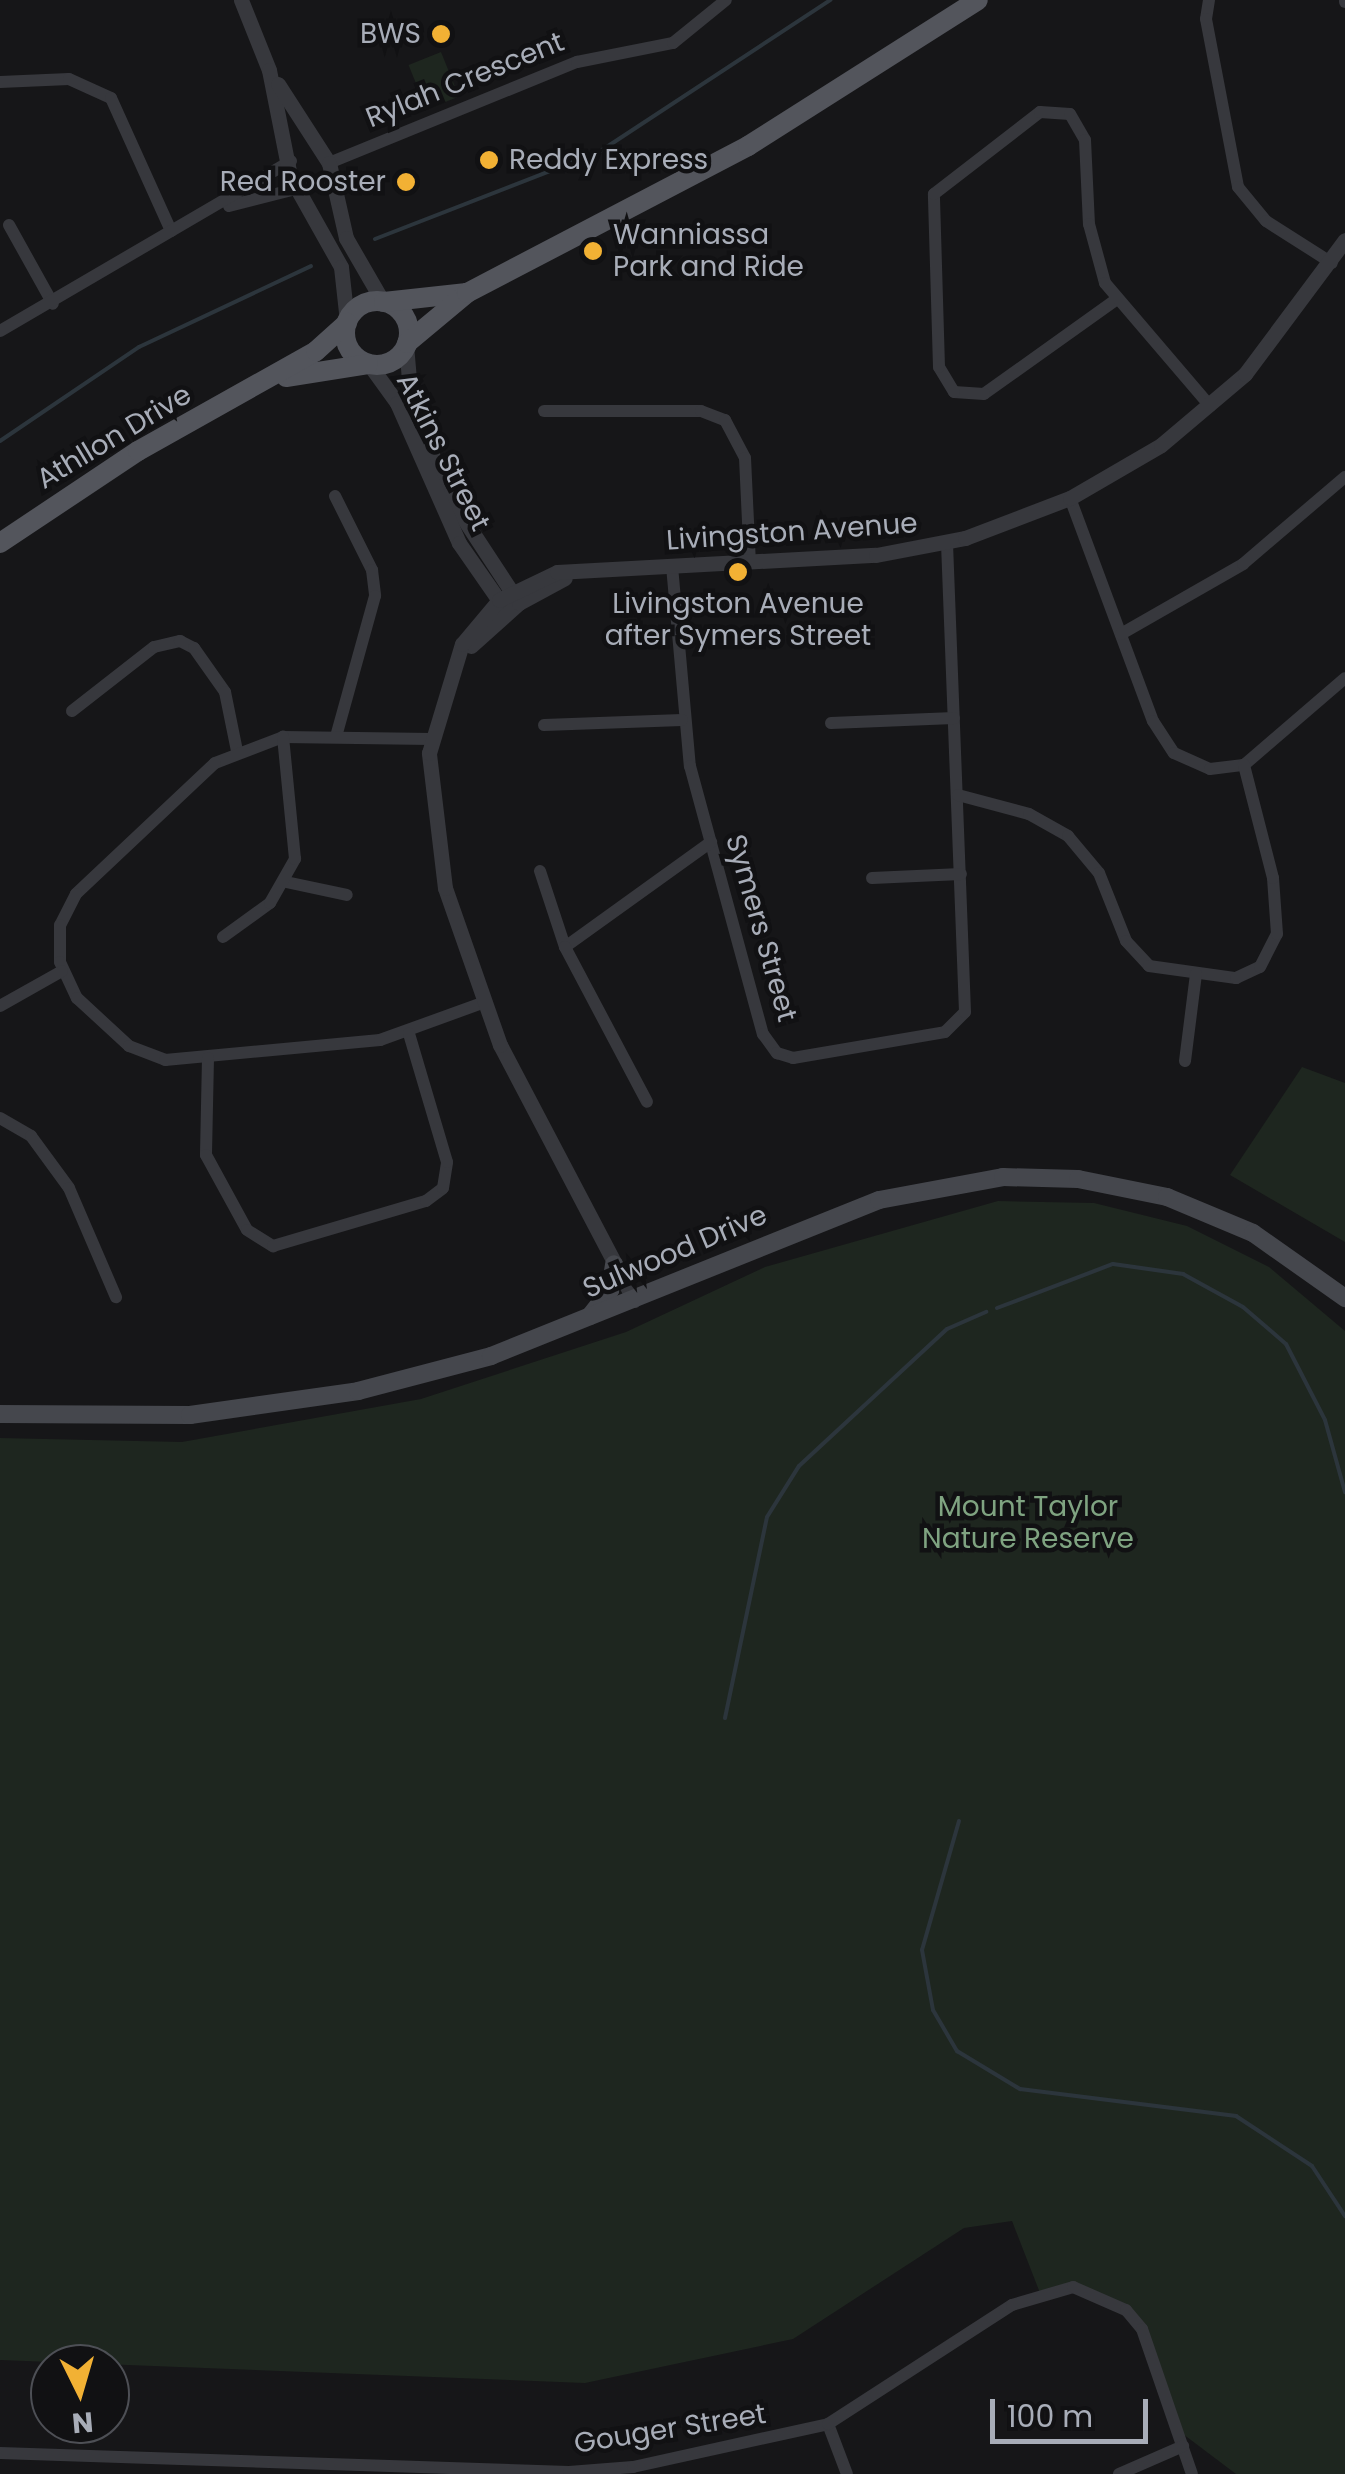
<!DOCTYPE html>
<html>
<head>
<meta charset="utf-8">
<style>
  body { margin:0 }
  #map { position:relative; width:1345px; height:2474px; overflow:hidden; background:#161618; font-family:Poppins,sans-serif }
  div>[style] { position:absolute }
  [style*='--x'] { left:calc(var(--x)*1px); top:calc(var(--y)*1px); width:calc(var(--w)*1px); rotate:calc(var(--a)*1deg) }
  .green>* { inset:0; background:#1e261f; transform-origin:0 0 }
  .stream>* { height:4px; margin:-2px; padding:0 2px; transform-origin:2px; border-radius:2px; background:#2c353c }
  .minor>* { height:12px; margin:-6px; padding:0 6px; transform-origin:6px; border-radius:6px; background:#37383d }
  .tertiary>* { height:15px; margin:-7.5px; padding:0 7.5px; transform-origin:7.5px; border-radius:7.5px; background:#37383d }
  .secondary>* { height:18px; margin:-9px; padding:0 9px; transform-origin:9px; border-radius:9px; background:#45474d }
  .primary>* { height:20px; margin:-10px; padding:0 10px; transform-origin:10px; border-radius:10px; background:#53555c }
  .primary>.ring { margin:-10px; padding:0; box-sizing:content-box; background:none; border:20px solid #53555c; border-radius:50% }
  .dots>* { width:28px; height:28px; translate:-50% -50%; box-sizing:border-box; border:5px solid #111113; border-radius:50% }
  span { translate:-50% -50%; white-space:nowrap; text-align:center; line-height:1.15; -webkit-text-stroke:9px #111113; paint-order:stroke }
  .poi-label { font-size:28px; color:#a8adb8 }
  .right { translate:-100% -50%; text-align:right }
  .left { translate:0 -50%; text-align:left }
  .street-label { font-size:28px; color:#a8adb8 }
  .park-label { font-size:28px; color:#7fa381 }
  .north { position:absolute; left:30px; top:2344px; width:100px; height:100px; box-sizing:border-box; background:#111113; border:2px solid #4d4f55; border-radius:50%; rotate:175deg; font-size:28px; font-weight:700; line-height:40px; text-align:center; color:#a8adb8 }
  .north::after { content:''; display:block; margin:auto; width:35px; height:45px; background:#f2b134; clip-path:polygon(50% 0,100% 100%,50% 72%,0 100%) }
  .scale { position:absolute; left:990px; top:2399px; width:158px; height:45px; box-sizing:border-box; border:5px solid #a8adb8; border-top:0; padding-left:12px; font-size:30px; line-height:35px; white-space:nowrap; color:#a8adb8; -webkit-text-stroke:8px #111113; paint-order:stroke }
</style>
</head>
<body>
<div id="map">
  <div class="green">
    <i style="left:441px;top:52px;width:48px;height:35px;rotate:68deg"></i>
    <i style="clip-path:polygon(1302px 1067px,1345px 1083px,1345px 1242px,1230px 1175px)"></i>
    <i style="clip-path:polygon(998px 1201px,1094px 1203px,1187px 1226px,1269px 1267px,1345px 1331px,1345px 2474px,1236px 2474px,1179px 2431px,1155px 2353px,1126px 2310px,1073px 2287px,1040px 2293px,1012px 2221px,964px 2228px,793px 2339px,585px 2383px,0 2360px,0 1438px,182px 1442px,421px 1399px,626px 1332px,765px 1267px)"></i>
  </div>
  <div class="stream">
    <i style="--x:375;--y:239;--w:240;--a:-21.2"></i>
    <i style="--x:599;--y:152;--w:277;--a:-33.3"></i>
    <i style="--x:0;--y:441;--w:168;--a:-34.1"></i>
    <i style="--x:139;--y:347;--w:190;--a:-25.2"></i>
    <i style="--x:997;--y:1308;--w:124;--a:-20.8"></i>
    <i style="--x:1113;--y:1264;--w:71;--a:8.1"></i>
    <i style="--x:1183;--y:1274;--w:68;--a:28.8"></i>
    <i style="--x:1243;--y:1307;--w:57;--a:40.7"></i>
    <i style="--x:1286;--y:1344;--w:85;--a:62.8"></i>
    <i style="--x:1325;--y:1420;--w:75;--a:74.5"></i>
    <i style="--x:725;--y:1718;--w:205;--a:-78.2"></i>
    <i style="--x:767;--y:1517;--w:60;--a:-57.9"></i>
    <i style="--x:799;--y:1466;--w:202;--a:-42.8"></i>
    <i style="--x:947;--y:1329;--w:43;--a:-23.6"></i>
    <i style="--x:959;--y:1821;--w:134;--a:106"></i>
    <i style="--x:922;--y:1950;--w:61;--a:79.6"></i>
    <i style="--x:933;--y:2010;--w:48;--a:59.7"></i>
    <i style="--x:957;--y:2051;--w:74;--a:31.1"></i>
    <i style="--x:1020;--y:2089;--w:218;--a:7.1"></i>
    <i style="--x:1236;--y:2116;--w:91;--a:33.3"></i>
    <i style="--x:1312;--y:2166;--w:60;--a:56.6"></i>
  </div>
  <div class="minor">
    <i style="--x:1209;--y:0;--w:19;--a:99"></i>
    <i style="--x:1206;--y:19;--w:171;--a:79.2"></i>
    <i style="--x:1238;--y:187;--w:44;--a:50.5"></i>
    <i style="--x:1266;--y:221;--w:78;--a:32.5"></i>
    <i style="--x:1345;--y:0;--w:2;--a:90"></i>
    <i style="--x:0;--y:82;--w:69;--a:-2.5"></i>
    <i style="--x:69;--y:79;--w:46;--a:24.3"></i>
    <i style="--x:111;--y:98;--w:146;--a:65.7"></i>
    <i style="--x:329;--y:163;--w:268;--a:-22.2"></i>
    <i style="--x:577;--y:62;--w:98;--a:-11.2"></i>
    <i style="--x:673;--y:43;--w:68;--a:-39.1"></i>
    <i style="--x:229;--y:206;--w:72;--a:-14.4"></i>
    <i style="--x:9;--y:225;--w:90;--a:60.9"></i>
    <i style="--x:1117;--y:299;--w:163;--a:144.5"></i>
    <i style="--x:984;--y:394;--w:30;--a:-176"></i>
    <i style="--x:954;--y:392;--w:29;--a:-121"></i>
    <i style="--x:939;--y:367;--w:173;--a:-91.7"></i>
    <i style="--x:934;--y:194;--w:134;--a:-37.7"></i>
    <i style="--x:1040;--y:112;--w:30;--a:4"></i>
    <i style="--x:1070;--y:114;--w:30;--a:60"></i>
    <i style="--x:1085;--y:140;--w:84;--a:87.3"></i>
    <i style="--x:1089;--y:224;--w:61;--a:74.8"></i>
    <i style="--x:1105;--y:283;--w:162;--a:49.5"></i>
    <i style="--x:0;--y:331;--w:337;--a:-30.3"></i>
    <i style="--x:544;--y:411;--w:157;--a:0"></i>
    <i style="--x:701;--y:411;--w:26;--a:21"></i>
    <i style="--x:725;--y:420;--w:43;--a:62.2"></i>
    <i style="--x:745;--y:458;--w:105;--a:87.3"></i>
    <i style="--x:335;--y:496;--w:83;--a:63.4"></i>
    <i style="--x:372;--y:570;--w:26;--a:83"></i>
    <i style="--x:375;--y:596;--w:146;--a:105.5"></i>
    <i style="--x:1070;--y:498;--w:238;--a:69.6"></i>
    <i style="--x:1153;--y:721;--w:38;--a:57"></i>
    <i style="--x:1174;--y:753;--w:39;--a:24"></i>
    <i style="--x:1210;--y:769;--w:34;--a:-7"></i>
    <i style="--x:1244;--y:765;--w:133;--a:-40.7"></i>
    <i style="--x:672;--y:566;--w:201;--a:84.9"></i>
    <i style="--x:690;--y:766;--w:278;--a:74.8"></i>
    <i style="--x:763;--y:1034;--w:24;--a:54"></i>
    <i style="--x:777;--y:1053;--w:17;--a:17"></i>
    <i style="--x:793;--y:1058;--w:154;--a:-9.7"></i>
    <i style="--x:945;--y:1032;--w:28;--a:-45"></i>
    <i style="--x:965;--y:1012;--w:469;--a:-92.2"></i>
    <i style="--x:1121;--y:634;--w:141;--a:-29.8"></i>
    <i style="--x:1243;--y:564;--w:134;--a:-40.5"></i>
    <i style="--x:72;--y:711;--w:104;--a:-38"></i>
    <i style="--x:154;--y:647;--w:27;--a:-13"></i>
    <i style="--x:180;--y:641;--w:16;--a:27"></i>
    <i style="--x:194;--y:648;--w:54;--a:54.8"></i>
    <i style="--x:225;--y:692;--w:60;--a:78.5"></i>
    <i style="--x:831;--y:723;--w:123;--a:-2.3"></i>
    <i style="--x:544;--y:725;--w:138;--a:-2.1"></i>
    <i style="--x:431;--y:739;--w:148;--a:-179.2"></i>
    <i style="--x:283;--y:737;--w:73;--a:159.1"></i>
    <i style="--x:215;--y:763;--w:191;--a:136.7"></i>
    <i style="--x:76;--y:894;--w:35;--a:117"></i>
    <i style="--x:60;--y:925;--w:37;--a:90"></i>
    <i style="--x:60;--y:962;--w:40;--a:65"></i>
    <i style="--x:77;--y:998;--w:71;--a:42.7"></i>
    <i style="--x:129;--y:1046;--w:39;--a:21"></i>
    <i style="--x:165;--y:1060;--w:216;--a:-5.3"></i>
    <i style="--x:380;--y:1040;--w:109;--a:-19.9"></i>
    <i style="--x:958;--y:795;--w:73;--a:15"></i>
    <i style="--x:1029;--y:814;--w:45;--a:29.4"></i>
    <i style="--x:1068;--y:836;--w:48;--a:50"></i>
    <i style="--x:1099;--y:873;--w:73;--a:68.3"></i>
    <i style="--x:1126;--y:941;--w:34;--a:47"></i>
    <i style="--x:1149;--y:966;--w:88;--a:7.9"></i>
    <i style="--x:1236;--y:978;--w:26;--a:-25"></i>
    <i style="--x:1260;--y:967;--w:37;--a:-63"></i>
    <i style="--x:1277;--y:934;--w:56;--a:-94.1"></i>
    <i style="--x:1273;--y:878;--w:117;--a:-104.4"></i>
    <i style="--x:540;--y:871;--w:80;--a:71.8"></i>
    <i style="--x:565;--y:947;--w:180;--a:-35.7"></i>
    <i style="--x:872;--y:878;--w:89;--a:-2.6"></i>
    <i style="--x:286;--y:882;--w:62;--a:12"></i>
    <i style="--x:223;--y:937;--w:58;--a:-35.9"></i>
    <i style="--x:270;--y:903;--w:51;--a:-60.4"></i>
    <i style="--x:295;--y:859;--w:123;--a:-95.6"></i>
    <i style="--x:565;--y:947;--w:175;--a:62.1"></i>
    <i style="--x:0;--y:1006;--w:71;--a:-29.4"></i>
    <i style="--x:208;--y:1058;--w:97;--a:91.2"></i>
    <i style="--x:206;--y:1155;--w:85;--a:61.3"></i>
    <i style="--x:247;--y:1230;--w:31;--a:32"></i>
    <i style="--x:273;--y:1246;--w:159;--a:-16.4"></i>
    <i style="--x:426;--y:1201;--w:21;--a:-37"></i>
    <i style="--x:443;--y:1188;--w:26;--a:-81"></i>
    <i style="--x:447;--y:1162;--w:134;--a:-106.5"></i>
    <i style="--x:1185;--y:1061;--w:88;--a:-82.8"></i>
    <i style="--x:0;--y:1118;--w:36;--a:30"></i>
    <i style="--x:31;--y:1136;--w:64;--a:53.8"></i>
    <i style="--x:69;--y:1188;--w:119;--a:66.7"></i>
    <i style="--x:828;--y:2424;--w:53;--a:69.2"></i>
    <i style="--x:0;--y:2453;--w:569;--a:1.91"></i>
    <i style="--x:569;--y:2472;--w:64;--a:-4.5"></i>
    <i style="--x:633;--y:2467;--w:200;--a:-12.4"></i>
    <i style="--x:828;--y:2424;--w:219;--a:-32.9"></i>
    <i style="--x:1012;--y:2305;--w:64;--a:-16.4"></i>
    <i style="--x:1073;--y:2287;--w:58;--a:23.5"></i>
    <i style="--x:1126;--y:2310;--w:25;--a:50"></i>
    <i style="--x:1142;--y:2329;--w:153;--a:71"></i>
    <i style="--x:1119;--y:2474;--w:70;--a:-23.6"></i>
  </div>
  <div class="tertiary">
    <i style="--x:241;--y:0;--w:75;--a:68.2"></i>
    <i style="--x:269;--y:70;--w:108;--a:78.8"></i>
    <i style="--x:290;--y:176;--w:104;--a:60.7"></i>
    <i style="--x:341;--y:267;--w:54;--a:83.7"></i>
    <i style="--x:278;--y:84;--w:94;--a:57.2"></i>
    <i style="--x:329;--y:163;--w:77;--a:77.2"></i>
    <i style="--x:346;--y:238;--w:74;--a:60"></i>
    <i style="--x:406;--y:345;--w:57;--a:85"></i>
    <i style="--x:411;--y:402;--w:100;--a:68.3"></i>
    <i style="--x:448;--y:495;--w:129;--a:56.7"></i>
    <i style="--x:369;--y:364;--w:48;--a:54.3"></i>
    <i style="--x:397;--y:403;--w:153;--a:66.1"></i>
    <i style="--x:459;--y:543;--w:84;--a:55.2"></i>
    <i style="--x:471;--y:646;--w:64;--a:-41.9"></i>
    <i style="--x:519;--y:603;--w:52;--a:-28.5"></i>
    <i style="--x:634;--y:1300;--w:288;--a:-117.7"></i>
    <i style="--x:500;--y:1045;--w:166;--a:-109.3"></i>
    <i style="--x:445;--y:888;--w:136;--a:-96.8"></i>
    <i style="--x:429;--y:753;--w:114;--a:-73.2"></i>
    <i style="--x:462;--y:644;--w:57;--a:-49.9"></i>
    <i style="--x:499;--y:600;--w:64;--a:-25.8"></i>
    <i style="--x:557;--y:572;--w:319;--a:-3.1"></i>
    <i style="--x:876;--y:555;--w:91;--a:-10.8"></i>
    <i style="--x:965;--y:538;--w:112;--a:-20.9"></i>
    <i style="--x:1070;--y:498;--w:105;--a:-30.2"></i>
    <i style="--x:1161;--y:445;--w:110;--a:-40.2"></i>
    <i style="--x:1245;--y:374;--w:167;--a:-53.3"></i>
  </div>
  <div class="secondary">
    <i style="--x:590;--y:1316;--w:33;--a:-52"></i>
    <i style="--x:610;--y:1290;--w:26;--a:-81"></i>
    <i style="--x:0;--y:1414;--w:190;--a:0.3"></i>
    <i style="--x:190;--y:1415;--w:170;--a:-8.1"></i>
    <i style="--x:358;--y:1391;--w:138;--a:-14.7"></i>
    <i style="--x:491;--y:1356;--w:418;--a:-21.9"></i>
    <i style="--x:879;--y:1200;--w:126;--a:-10.5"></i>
    <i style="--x:1003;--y:1177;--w:75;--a:1.5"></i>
    <i style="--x:1078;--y:1179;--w:91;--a:11.4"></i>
    <i style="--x:1167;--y:1197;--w:93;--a:22.7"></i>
    <i style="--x:1253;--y:1233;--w:113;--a:35.2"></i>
  </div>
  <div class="primary">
    <i class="ring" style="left:345px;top:301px;width:44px;height:44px"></i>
    <i style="--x:384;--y:302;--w:81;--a:-6.3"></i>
    <i style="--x:407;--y:343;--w:78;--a:-39.8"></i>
    <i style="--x:467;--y:293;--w:317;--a:-27.6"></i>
    <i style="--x:748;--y:146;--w:272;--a:-32.4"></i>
    <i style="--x:286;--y:377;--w:83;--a:-9"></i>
    <i style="--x:0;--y:543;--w:166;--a:-33.7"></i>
    <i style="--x:138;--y:451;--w:204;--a:-29.3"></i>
    <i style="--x:316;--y:351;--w:42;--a:-42.1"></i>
  </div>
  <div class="dots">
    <i style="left:441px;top:34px;background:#f2b134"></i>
    <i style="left:489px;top:160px;background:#f2b134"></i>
    <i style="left:406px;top:182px;background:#f2b134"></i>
    <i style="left:593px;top:251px;background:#f2b134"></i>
    <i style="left:738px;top:572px;background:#f2b134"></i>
  </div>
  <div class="poi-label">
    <span class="right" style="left:421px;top:34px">BWS</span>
    <span class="left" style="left:509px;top:160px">Reddy Express</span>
    <span class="right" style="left:386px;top:182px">Red Rooster</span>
    <span class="left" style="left:613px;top:251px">Wanniassa<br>Park and Ride</span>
    <span style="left:738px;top:620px">Livingston Avenue<br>after Symers Street</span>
  </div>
  <div class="street-label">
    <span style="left:465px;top:80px;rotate:-22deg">Rylah Crescent</span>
    <span style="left:114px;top:437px;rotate:-31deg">Athllon Drive</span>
    <span style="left:443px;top:452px;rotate:63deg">Atkins Street</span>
    <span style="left:792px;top:532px;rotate:-4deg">Livingston Avenue</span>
    <span style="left:761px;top:928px;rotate:74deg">Symers Street</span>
    <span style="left:675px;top:1252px;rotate:-23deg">Sulwood Drive</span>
    <span style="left:670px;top:2429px;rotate:-9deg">Gouger Street</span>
  </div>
  <div class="park-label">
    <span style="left:1028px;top:1523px">Mount Taylor<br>Nature Reserve</span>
  </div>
  <div class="north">N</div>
  <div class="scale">100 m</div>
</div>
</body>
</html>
